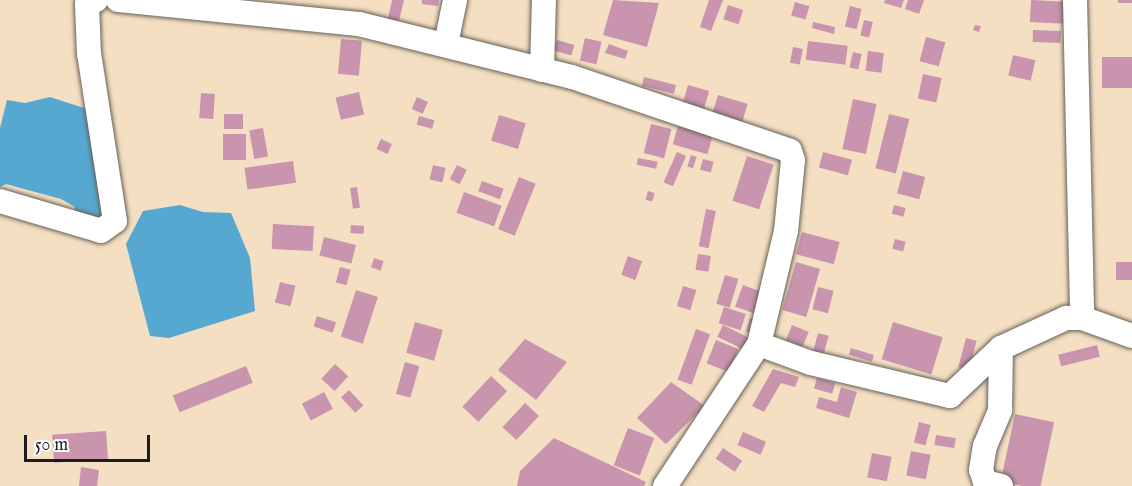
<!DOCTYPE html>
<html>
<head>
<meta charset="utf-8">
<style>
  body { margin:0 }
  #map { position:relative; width:1132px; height:486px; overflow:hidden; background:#f4dfc3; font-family:"IM FELL English",serif }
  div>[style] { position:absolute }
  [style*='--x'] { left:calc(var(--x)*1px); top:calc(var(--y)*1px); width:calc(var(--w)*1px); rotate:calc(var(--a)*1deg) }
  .water>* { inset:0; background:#56a8d1 }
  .building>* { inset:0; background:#c894ae; transform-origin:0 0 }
  .roads { filter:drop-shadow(0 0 2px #686056) drop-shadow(0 0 2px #686056) }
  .minor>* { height:24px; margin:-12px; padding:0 12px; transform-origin:12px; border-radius:12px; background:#fff }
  span { translate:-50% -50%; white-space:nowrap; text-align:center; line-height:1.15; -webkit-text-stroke:4.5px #fff; paint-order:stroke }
  .scale { position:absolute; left:24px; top:435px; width:126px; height:27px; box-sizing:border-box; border:3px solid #1c1c1c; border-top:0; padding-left:8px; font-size:18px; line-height:21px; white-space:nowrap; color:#1c1c1c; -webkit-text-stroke:4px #fff; paint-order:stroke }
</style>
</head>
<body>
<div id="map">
  <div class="water">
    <i style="clip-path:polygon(50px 97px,87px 109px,107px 212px,95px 224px,73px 216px,75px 207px,61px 199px,6px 184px,0 187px,0 128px,7px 100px,25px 103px)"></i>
    <i style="clip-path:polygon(180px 205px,203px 212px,231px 213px,250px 258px,255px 311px,169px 338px,150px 336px,126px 244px,143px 211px)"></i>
  </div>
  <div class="building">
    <i style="clip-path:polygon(392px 0,404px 0,398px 25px,387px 23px)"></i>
    <i style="clip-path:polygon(422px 0,439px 0,438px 6px,422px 4px)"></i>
    <i style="clip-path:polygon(613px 0,659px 3px,647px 47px,603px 35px)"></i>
    <i style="clip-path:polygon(709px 0,723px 0,711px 31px,700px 27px)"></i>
    <i style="clip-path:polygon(885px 0,904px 0,901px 8px,884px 3px)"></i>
    <i style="clip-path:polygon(908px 0,924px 0,919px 14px,905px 9px)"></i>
    <i style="left:1031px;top:0;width:35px;height:22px;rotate:3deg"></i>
    <i style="left:1118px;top:0;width:14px;height:3px"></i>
    <i style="left:795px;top:2px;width:15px;height:14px;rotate:16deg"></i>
    <i style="left:728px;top:5px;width:16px;height:15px;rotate:18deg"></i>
    <i style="left:850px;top:6px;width:12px;height:21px;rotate:14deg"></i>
    <i style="left:864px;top:20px;width:9px;height:16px;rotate:13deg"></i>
    <i style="clip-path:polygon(813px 22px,835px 27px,834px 34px,812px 28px)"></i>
    <i style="clip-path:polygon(975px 25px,981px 26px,979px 32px,973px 30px)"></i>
    <i style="left:1033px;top:30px;width:28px;height:12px;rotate:2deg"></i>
    <i style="left:926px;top:37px;width:20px;height:25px;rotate:15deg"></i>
    <i style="left:585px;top:38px;width:17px;height:23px;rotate:13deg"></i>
    <i style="left:341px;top:39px;width:21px;height:35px;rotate:5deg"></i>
    <i style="left:557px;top:40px;width:18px;height:11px;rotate:16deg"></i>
    <i style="left:808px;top:41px;width:40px;height:19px;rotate:7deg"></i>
    <i style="clip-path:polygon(609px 44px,628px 51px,625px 59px,605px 53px)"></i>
    <i style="left:793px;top:47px;width:10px;height:16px;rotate:11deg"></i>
    <i style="left:868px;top:51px;width:16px;height:20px;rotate:7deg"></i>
    <i style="left:853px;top:52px;width:9px;height:16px;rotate:13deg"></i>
    <i style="left:1013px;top:55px;width:23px;height:21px;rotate:13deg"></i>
    <i style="left:1132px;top:57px;width:31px;height:30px;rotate:90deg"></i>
    <i style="left:923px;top:74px;width:19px;height:25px;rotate:12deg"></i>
    <i style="left:644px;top:77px;width:33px;height:9px;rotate:14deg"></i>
    <i style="left:688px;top:85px;width:22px;height:18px;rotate:16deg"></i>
    <i style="left:359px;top:92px;width:23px;height:24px;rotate:77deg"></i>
    <i style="left:201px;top:93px;width:14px;height:25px;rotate:4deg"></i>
    <i style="left:718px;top:95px;width:31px;height:22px;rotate:17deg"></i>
    <i style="left:417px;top:97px;width:12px;height:13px;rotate:24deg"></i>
    <i style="left:853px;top:99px;width:24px;height:51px;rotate:12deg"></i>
    <i style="left:224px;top:114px;width:19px;height:15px"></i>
    <i style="left:889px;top:114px;width:21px;height:56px;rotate:14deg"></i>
    <i style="left:499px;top:115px;width:28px;height:27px;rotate:17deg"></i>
    <i style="left:419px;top:116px;width:16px;height:9px;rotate:15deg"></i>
    <i style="left:651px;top:124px;width:21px;height:30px;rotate:14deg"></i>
    <i style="left:678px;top:126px;width:36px;height:19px;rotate:16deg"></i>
    <i style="left:263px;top:128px;width:29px;height:14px;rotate:80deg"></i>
    <i style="left:223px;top:134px;width:23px;height:26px"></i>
    <i style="left:381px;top:139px;width:12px;height:11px;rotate:24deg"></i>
    <i style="left:677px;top:152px;width:10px;height:33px;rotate:24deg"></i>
    <i style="left:823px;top:152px;width:30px;height:16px;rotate:15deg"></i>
    <i style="left:691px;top:155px;width:6px;height:12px;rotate:18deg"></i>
    <i style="left:747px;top:156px;width:28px;height:47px;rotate:18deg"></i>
    <i style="left:638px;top:158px;width:20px;height:7px;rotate:11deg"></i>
    <i style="left:703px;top:159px;width:11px;height:11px;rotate:15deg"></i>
    <i style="left:293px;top:161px;width:22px;height:49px;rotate:82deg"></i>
    <i style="left:433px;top:165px;width:13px;height:15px;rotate:13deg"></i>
    <i style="left:457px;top:165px;width:11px;height:16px;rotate:27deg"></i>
    <i style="left:903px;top:171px;width:23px;height:23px;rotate:15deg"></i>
    <i style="left:519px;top:177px;width:18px;height:56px;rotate:22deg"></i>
    <i style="left:482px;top:181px;width:23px;height:11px;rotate:20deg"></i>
    <i style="left:357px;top:187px;width:21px;height:7px;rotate:82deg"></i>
    <i style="left:648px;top:191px;width:7px;height:9px;rotate:16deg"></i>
    <i style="left:464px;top:192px;width:40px;height:22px;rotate:20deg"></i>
    <i style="left:894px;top:205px;width:12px;height:9px;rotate:14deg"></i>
    <i style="left:706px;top:209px;width:10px;height:38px;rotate:11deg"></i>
    <i style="left:273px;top:224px;width:41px;height:25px;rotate:3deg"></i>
    <i style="left:351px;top:225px;width:13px;height:8px;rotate:4deg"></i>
    <i style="left:802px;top:232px;width:39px;height:23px;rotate:15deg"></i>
    <i style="left:324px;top:237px;width:33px;height:19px;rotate:14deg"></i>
    <i style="left:895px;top:239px;width:11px;height:10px;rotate:15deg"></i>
    <i style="left:698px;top:254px;width:13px;height:16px;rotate:9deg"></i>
    <i style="left:628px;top:256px;width:15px;height:20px;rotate:20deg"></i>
    <i style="left:374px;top:258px;width:10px;height:10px;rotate:17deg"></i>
    <i style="left:796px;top:262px;width:25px;height:50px;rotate:16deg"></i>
    <i style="left:1132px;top:262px;width:18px;height:16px;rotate:90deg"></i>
    <i style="left:340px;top:267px;width:11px;height:16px;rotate:15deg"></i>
    <i style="left:725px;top:275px;width:14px;height:30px;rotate:17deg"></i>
    <i style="left:280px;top:282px;width:16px;height:21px;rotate:14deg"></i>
    <i style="left:743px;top:285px;width:27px;height:23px;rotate:20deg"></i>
    <i style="left:683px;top:286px;width:14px;height:21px;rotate:17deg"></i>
    <i style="left:818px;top:287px;width:16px;height:23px;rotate:14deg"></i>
    <i style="left:356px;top:290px;width:23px;height:49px;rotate:18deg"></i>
    <i style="left:724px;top:307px;width:23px;height:17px;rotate:18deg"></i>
    <i style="left:317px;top:316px;width:20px;height:11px;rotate:18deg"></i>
    <i style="left:750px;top:318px;width:14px;height:14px;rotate:17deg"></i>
    <i style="left:415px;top:322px;width:29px;height:32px;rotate:16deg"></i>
    <i style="left:893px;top:322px;width:52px;height:39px;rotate:17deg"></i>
    <i style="left:723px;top:325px;width:30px;height:13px;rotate:26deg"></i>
    <i style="left:792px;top:325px;width:18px;height:16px;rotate:22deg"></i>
    <i style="left:696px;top:329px;width:15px;height:54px;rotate:20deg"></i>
    <i style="left:818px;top:333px;width:11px;height:18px;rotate:15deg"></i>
    <i style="left:966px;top:338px;width:11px;height:30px;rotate:15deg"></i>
    <i style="clip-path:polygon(525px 339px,567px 362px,536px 400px,498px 370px)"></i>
    <i style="left:716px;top:340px;width:24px;height:25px;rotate:22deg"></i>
    <i style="left:1097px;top:345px;width:12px;height:40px;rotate:76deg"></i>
    <i style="left:851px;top:348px;width:24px;height:7px;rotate:17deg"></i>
    <i style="left:405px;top:362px;width:15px;height:33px;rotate:16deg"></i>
    <i style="left:335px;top:364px;width:18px;height:20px;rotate:43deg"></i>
    <i style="left:246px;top:366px;width:18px;height:79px;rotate:68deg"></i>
    <i style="clip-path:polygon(773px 369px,799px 377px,795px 387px,781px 383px,764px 412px,752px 406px)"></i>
    <i style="left:491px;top:376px;width:22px;height:42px;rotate:43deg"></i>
    <i style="left:817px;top:378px;width:19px;height:11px;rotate:16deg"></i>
    <i style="clip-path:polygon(671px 382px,705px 406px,666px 444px,637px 418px)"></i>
    <i style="clip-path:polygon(841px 387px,857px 392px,849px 418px,816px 408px,819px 397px,837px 402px)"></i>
    <i style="left:349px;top:390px;width:21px;height:11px;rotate:47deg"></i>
    <i style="left:324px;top:392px;width:19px;height:25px;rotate:62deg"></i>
    <i style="left:525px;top:403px;width:19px;height:33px;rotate:43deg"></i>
    <i style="left:1015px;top:414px;width:40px;height:69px;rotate:12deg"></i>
    <i style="left:919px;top:422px;width:12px;height:21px;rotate:14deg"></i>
    <i style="left:628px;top:428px;width:28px;height:40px;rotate:21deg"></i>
    <i style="left:106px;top:431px;width:28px;height:54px;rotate:86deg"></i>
    <i style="left:743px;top:432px;width:25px;height:14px;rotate:23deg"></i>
    <i style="left:936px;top:435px;width:20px;height:10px;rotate:9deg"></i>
    <i style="clip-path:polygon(554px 438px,646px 482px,644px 486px,517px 486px,520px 471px)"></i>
    <i style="left:723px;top:448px;width:23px;height:13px;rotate:34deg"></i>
    <i style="left:911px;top:451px;width:20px;height:25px;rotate:11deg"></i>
    <i style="left:872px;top:453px;width:20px;height:25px;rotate:11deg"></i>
    <i style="clip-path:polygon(81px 467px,99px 470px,97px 486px,79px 486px)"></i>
  </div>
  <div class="roads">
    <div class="minor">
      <i style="--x:118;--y:0;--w:242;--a:5.7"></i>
      <i style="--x:359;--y:24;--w:219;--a:14"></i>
      <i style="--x:572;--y:77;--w:230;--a:18.7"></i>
      <i style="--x:790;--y:151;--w:9;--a:72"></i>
      <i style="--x:793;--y:160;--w:71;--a:95.6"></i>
      <i style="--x:786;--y:231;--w:116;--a:103.4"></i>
      <i style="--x:759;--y:344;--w:170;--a:123.5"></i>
      <i style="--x:1075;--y:0;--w:318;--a:88.7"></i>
      <i style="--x:446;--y:44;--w:45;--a:-78.4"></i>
      <i style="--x:542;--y:70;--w:70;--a:-88.4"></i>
      <i style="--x:0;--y:201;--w:105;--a:16.5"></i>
      <i style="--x:101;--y:231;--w:17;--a:-36"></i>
      <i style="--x:115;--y:221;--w:169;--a:-98.8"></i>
      <i style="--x:89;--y:54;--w:50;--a:-92.3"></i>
      <i style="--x:87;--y:4;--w:10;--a:-24"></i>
      <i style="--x:759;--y:344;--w:55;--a:20.1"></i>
      <i style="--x:811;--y:363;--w:143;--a:13.4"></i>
      <i style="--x:950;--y:396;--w:70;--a:-43.3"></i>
      <i style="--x:1001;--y:348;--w:72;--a:-24.8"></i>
      <i style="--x:1066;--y:318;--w:16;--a:0"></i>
      <i style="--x:1082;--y:318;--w:53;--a:19.8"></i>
      <i style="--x:1001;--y:486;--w:16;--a:-166"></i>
      <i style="--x:985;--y:482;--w:13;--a:-108"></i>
      <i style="--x:981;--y:470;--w:24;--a:-81"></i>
      <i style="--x:985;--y:446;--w:39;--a:-67"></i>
      <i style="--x:1000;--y:410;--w:62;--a:-89.1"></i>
    </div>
  </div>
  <div class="scale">50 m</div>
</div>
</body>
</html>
